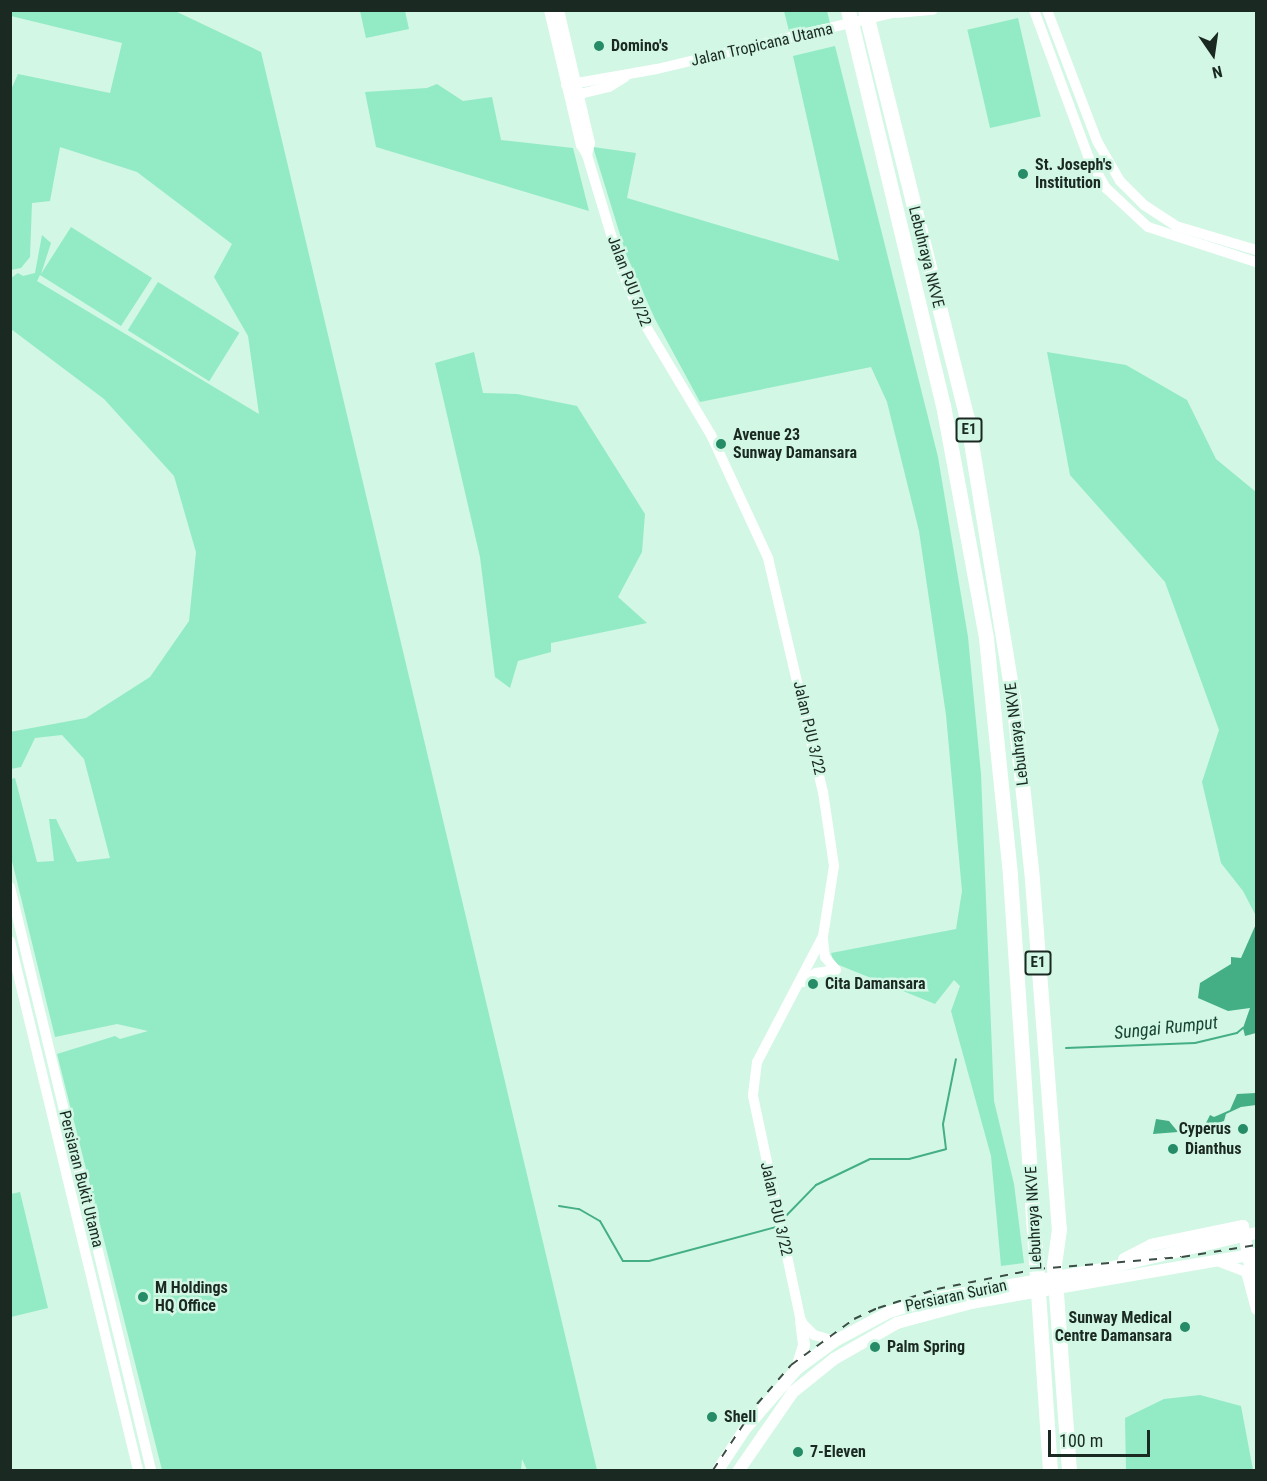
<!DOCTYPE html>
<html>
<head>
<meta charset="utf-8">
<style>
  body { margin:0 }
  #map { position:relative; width:1267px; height:1481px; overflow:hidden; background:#d2f7e5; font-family:"Roboto Condensed",sans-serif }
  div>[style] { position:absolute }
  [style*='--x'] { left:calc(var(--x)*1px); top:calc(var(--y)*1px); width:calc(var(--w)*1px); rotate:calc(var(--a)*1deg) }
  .green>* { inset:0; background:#92ebc4; transform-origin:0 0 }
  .water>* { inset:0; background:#44af85 }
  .stream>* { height:2px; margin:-1px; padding:0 1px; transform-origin:1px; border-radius:1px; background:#44af85 }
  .secondary>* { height:10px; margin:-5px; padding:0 5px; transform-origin:5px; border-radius:5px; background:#fff }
  .primary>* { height:12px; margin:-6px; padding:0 6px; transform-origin:6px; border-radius:6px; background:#fff }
  .highway>* { height:15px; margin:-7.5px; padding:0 7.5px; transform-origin:7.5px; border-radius:7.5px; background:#fff }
  .rail>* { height:2px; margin-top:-1px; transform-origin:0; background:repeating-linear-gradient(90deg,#3b4d45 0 8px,transparent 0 16px) }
  .dots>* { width:16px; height:16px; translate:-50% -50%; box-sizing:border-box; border:3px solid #d2f7e5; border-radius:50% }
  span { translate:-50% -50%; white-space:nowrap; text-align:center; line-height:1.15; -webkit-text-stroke:5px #d2f7e5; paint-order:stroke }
  .shield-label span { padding:2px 4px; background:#d2f7e5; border:2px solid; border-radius:4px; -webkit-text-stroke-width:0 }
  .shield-label { font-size:15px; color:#1b2923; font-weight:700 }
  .street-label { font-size:16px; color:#1b2923 }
  .poi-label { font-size:16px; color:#1b2923; font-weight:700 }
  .left { translate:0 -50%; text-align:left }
  .right { translate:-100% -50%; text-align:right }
  .water-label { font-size:18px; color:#184534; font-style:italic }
  .frame { position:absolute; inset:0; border:12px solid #1b2923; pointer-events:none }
  .north { position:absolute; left:1183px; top:24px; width:60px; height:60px; -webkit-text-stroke:4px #d2f7e5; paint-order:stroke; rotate:167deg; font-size:16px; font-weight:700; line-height:24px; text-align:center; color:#1b2923 }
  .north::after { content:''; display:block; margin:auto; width:21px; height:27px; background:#1b2923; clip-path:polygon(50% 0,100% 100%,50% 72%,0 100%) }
  .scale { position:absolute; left:1048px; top:1430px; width:102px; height:27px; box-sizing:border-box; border:3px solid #1b2923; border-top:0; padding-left:8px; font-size:18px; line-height:21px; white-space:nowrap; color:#1b2923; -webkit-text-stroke:4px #d2f7e5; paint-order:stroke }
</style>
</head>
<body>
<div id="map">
  <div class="green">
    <i style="clip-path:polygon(11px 10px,175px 11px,261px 52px,597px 1470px,527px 1470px,522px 1459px,521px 1470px,162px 1470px,57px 1054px,115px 1036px,120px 1039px,148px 1031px,117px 1024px,55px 1037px,11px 857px,11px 779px,15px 778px,37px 862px,54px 861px,49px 819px,56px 819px,77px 862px,110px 858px,84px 759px,62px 735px,35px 738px,21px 767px,11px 769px,10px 732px,86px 718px,150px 677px,189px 621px,196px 552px,174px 476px,104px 399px,11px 329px,11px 278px,18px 273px,23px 276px,35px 273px,42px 235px,51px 243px,41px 274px,71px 227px,152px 278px,121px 326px,40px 275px,37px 281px,259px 414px,248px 336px,214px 277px,232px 244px,137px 172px,60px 147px,50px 201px,32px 203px,30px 257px,21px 268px,11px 270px,10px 92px,18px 74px,110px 93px,122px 43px,11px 16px)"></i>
    <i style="clip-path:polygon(360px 11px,405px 11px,409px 29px,366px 38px)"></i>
    <i style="clip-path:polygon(784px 11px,827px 11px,830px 23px,789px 31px)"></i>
    <i style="left:1018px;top:18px;width:101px;height:52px;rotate:77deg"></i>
    <i style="clip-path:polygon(835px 46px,938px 457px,968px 637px,981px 774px,994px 1101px,1014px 1184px,1024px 1263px,1001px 1266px,991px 1156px,951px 1011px,960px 986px,954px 980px,935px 1004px,834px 963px,831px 953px,956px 929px,962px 891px,946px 715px,919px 531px,887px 402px,871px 367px,700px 402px,655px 319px,626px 254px,593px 147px,636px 153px,627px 198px,839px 261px,793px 56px)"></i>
    <i style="clip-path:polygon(437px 84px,463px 101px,492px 97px,501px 140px,573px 148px,589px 211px,376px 147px,365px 92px,427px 88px)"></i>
    <i style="left:158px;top:282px;width:96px;height:57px;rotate:32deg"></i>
    <i style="clip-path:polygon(474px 352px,483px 393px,517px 394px,577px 406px,645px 514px,642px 552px,618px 597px,647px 623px,551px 643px,551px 652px,518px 661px,510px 688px,495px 677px,480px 557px,435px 363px)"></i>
    <i style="clip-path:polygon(1047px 352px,1126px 365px,1187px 400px,1216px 459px,1256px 492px,1256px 916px,1243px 891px,1221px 863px,1202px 782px,1219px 730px,1165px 582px,1070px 475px)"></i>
    <i style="clip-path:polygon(20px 1192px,48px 1308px,11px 1317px,11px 1194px)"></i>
    <i style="clip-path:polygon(1200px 1395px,1241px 1406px,1253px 1470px,1126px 1470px,1125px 1418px,1164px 1399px)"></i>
  </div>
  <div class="water">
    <i style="clip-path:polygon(1256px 924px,1256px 1033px,1245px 1036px,1243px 1028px,1250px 1008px,1228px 1011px,1198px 998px,1200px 983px,1231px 964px,1231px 957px,1241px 958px)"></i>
    <i style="clip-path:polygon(1256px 1093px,1256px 1105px,1241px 1107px,1226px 1114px,1224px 1121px,1204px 1127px,1210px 1115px,1214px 1117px,1230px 1110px,1237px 1094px)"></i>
    <i style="clip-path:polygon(1156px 1119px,1169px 1121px,1178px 1132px,1153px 1134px)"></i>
  </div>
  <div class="stream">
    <i style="--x:1066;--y:1048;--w:129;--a:-2.2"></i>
    <i style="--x:1195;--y:1043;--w:43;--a:-13.4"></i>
    <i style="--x:1237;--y:1033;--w:8;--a:-40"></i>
    <i style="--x:559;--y:1206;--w:20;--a:9"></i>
    <i style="--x:579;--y:1209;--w:24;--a:30"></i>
    <i style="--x:600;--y:1221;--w:46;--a:60.1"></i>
    <i style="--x:623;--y:1261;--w:26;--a:0"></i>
    <i style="--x:649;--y:1261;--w:131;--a:-15"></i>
    <i style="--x:782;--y:1220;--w:49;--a:-45.8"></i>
    <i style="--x:816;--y:1185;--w:60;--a:-25.7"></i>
    <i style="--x:870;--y:1159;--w:39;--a:0"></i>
    <i style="--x:909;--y:1159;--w:38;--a:-15"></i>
    <i style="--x:946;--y:1149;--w:25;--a:-97"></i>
    <i style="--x:943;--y:1124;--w:66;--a:-78.7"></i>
  </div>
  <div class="secondary">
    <i style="--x:549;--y:10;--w:139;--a:76.7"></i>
    <i style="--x:581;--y:145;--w:12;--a:59"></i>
    <i style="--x:587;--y:155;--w:121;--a:73.2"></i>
    <i style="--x:622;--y:271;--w:56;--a:67.1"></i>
    <i style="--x:644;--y:323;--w:131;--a:59.1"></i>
    <i style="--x:711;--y:435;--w:136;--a:65.1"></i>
    <i style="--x:768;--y:558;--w:240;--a:76.8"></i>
    <i style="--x:823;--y:792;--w:75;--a:81.5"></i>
    <i style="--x:834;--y:866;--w:71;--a:98.9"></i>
    <i style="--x:823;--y:936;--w:142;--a:117.6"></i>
    <i style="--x:757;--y:1062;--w:34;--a:97"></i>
    <i style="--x:753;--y:1096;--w:231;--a:78"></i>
    <i style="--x:801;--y:1322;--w:18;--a:45"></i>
    <i style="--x:814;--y:1335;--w:22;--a:16"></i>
    <i style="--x:559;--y:10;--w:137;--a:76.9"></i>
    <i style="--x:590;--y:143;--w:12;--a:104"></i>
    <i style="--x:1034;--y:10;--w:156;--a:69.7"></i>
    <i style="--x:1088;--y:156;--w:37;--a:61"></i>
    <i style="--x:1106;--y:188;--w:57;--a:42.9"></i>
    <i style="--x:1148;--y:227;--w:114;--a:18"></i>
    <i style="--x:1047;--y:10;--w:140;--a:69.1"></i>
    <i style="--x:1097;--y:141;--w:46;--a:60.1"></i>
    <i style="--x:1120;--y:181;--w:34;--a:45"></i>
    <i style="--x:1144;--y:205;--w:38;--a:33"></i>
    <i style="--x:1176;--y:226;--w:84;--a:16.7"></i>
    <i style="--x:897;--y:13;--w:36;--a:-5"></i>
    <i style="--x:566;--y:85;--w:92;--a:-10"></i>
    <i style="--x:657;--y:69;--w:255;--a:-13.4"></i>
    <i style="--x:572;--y:96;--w:38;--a:-14"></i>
    <i style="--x:609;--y:87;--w:19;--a:-32"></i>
    <i style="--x:10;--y:887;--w:600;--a:76.4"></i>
    <i style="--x:823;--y:939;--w:18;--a:84"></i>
    <i style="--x:825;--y:957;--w:17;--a:50"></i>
    <i style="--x:10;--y:941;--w:544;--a:76.4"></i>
    <i style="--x:803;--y:982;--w:16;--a:-35"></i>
    <i style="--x:816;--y:973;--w:20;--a:-9"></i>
    <i style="--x:1220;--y:1262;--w:28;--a:21"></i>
    <i style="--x:1246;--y:1272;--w:39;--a:75"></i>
  </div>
  <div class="primary">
    <i style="--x:1124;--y:1259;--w:30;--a:-27"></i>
    <i style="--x:1151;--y:1245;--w:94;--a:-11.7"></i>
    <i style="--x:1243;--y:1226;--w:76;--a:80.2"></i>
    <i style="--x:797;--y:1368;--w:24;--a:-73"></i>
    <i style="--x:804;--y:1345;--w:23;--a:-97"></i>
    <i style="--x:718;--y:1470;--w:49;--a:-56.6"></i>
    <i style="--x:745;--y:1429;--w:79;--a:-49.1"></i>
    <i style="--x:797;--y:1369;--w:47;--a:-36.4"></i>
    <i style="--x:835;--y:1341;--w:61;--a:-28.2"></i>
    <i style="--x:889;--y:1312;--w:50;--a:-16.3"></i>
    <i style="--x:937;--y:1298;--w:174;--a:-10"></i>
    <i style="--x:1108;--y:1268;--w:152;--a:-13.3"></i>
    <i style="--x:739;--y:1470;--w:95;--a:-55.3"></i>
    <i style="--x:793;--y:1392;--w:53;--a:-38.8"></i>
    <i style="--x:834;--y:1359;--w:73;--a:-29.7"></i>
    <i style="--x:897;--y:1323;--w:77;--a:-15.1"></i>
    <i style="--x:971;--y:1303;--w:289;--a:-9.8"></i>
  </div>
  <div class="highway">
    <i style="--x:848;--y:10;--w:406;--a:76.5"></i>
    <i style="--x:943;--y:405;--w:237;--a:79.5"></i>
    <i style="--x:986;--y:638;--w:239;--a:84.2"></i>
    <i style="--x:1010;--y:876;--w:595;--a:86.15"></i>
    <i style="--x:865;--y:10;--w:421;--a:76"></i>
    <i style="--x:967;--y:418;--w:284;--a:80.7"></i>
    <i style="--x:1013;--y:698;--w:183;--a:84"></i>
    <i style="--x:1032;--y:880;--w:350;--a:85.6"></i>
    <i style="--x:1059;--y:1229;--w:37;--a:98"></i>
    <i style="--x:1054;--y:1266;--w:205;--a:85.8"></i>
  </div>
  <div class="rail">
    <i style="--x:713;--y:1470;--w:79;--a:-56.3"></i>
    <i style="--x:757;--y:1404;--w:52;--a:-48.9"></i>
    <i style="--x:791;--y:1365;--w:78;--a:-36.1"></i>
    <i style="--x:854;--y:1319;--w:26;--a:-25"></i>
    <i style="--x:878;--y:1308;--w:62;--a:-17.9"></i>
    <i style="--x:937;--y:1289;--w:102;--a:-11.3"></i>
    <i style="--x:1037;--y:1269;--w:145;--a:-4.7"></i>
    <i style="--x:1182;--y:1257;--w:75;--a:-9.2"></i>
  </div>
  <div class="dots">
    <i style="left:599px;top:46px;background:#268b67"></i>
    <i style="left:1023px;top:174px;background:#268b67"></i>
    <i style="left:721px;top:444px;background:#268b67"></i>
    <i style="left:813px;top:984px;background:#268b67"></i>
    <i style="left:1243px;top:1129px;background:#268b67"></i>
    <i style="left:1173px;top:1149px;background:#268b67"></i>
    <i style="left:143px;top:1297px;background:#268b67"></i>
    <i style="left:1185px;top:1327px;background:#268b67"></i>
    <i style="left:875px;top:1347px;background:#268b67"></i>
    <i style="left:712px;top:1417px;background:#268b67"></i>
    <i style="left:798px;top:1452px;background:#268b67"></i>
  </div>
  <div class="shield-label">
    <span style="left:969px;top:430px">E1</span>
    <span style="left:1038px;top:963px">E1</span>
  </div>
  <div class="street-label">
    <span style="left:762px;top:45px;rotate:-13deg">Jalan Tropicana Utama</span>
    <span style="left:926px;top:257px;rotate:76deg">Lebuhraya NKVE</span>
    <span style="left:629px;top:281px;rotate:69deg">Jalan PJU 3/22</span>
    <span style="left:809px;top:728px;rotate:77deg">Jalan PJU 3/22</span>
    <span style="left:1017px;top:734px;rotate:-97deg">Lebuhraya NKVE</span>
    <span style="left:81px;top:1179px;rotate:76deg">Persiaran Bukit Utama</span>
    <span style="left:776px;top:1209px;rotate:77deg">Jalan PJU 3/22</span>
    <span style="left:1034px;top:1218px;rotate:-93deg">Lebuhraya NKVE</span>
    <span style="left:956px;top:1296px;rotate:-12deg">Persiaran Surian</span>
  </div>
  <div class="poi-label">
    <span class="left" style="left:611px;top:46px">Domino's</span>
    <span class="left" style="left:1035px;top:174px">St. Joseph's<br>Institution</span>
    <span class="left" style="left:733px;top:444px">Avenue 23<br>Sunway Damansara</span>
    <span class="left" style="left:825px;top:984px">Cita Damansara</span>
    <span class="right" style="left:1231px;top:1129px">Cyperus</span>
    <span class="left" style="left:1185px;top:1149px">Dianthus</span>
    <span class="left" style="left:155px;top:1297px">M Holdings<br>HQ Office</span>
    <span class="right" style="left:1172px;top:1327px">Sunway Medical<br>Centre Damansara</span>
    <span class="left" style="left:887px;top:1347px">Palm Spring</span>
    <span class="left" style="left:724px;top:1417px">Shell</span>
    <span class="left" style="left:810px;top:1452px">7-Eleven</span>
  </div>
  <div class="water-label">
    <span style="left:1166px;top:1028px;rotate:-6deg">Sungai Rumput</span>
  </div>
  <div class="frame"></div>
  <div class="north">N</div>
  <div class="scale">100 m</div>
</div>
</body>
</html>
